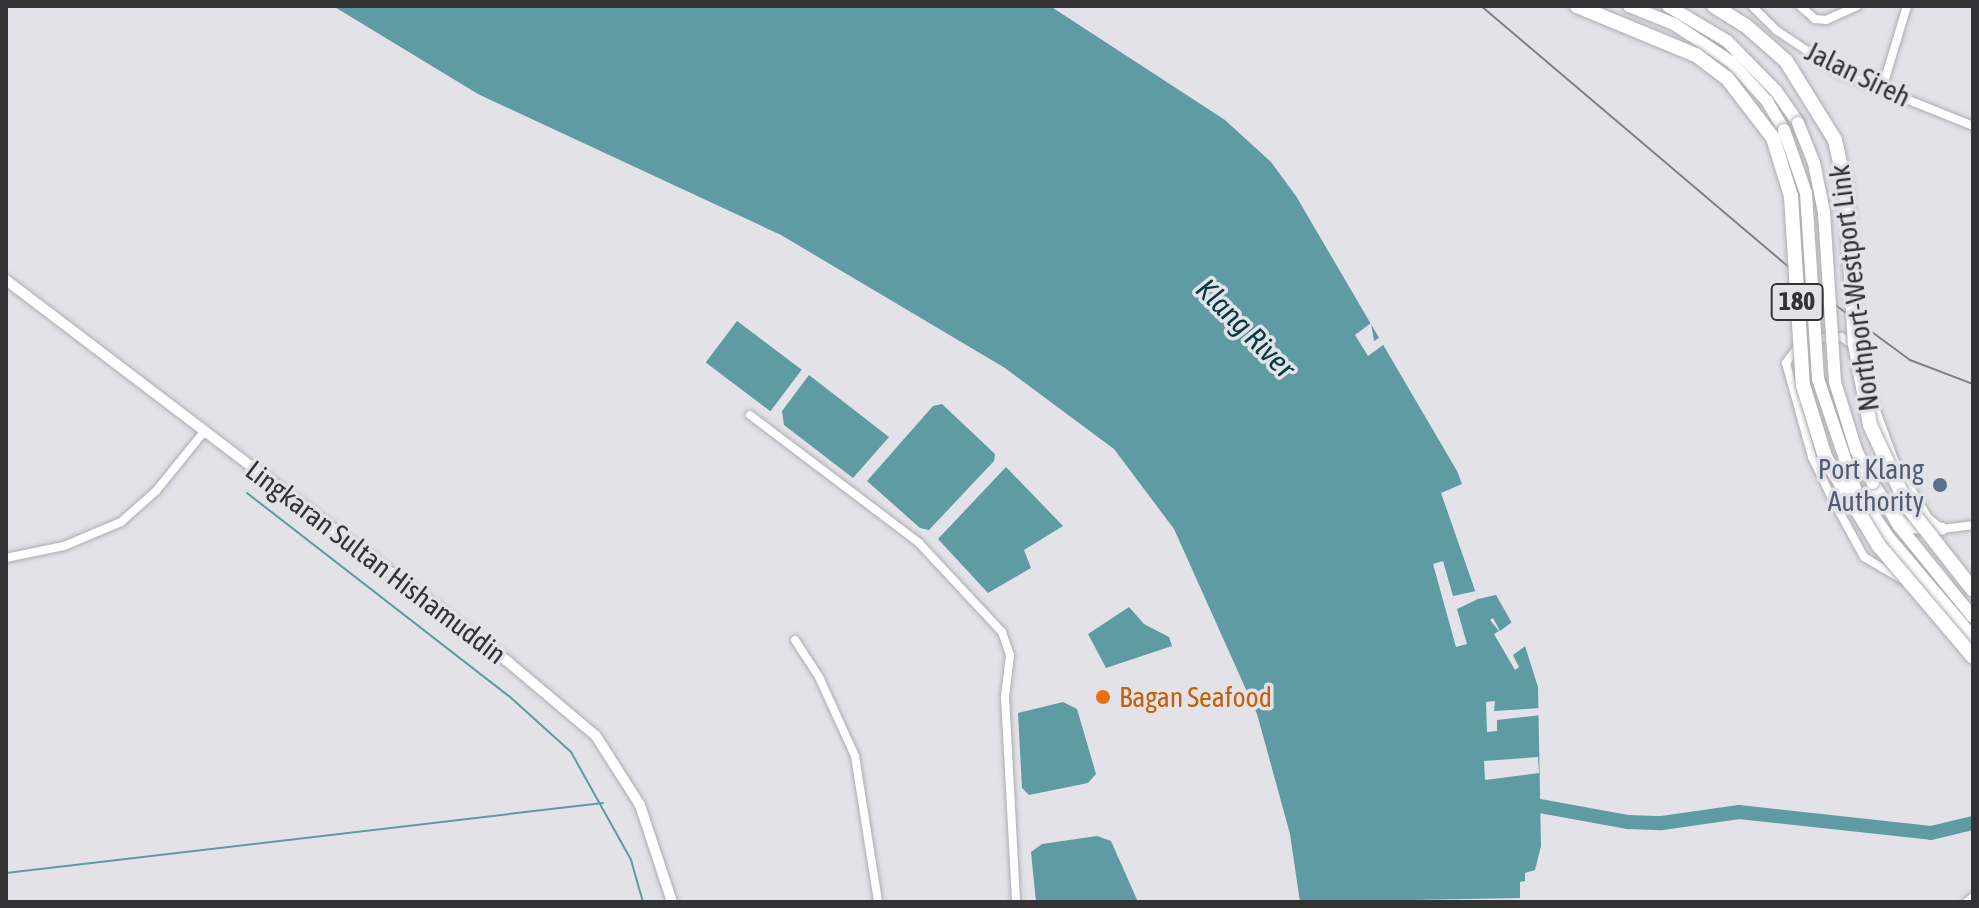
<!DOCTYPE html>
<html>
<head>
<meta charset="utf-8">
<style>
  body { margin:0 }
  #map { position:relative; width:1979px; height:908px; overflow:hidden; background:#e3e2e8; font-family:"Asap Condensed",sans-serif }
  div>[style] { position:absolute }
  [style*='--x'] { left:calc(var(--x)*1px); top:calc(var(--y)*1px); width:calc(var(--w)*1px); rotate:calc(var(--a)*1deg) }
  .water>* { inset:0; background:#5e9ba3; transform-origin:0 0 }
  .pier>* { inset:0; background:#e3e2e8 }
  .stream>* { height:2px; margin:-1px; padding:0 1px; transform-origin:1px; border-radius:1px; background:#5e9ba3 }
  .river>* { height:14px; margin:-7px; padding:0 7px; transform-origin:7px; border-radius:7px; background:#5e9ba3 }
  .roads { filter:drop-shadow(0 0 2px #acacb1) drop-shadow(0 0 2px #acacb1) }
  .minor>* { height:8px; margin:-4px; padding:0 4px; transform-origin:4px; border-radius:4px; background:#fff }
  .tertiary>* { height:10px; margin:-5px; padding:0 5px; transform-origin:5px; border-radius:5px; background:#fff }
  .secondary>* { height:12px; margin:-6px; padding:0 6px; transform-origin:6px; border-radius:6px; background:#fff }
  .rail>* { height:2px; margin:-1px; padding:0 1px; transform-origin:1px; border-radius:1px; background:#808084 }
  .bridges { filter:drop-shadow(0 0 2px #acacb1) drop-shadow(0 0 2px #acacb1) }
  .secondary-bridge>* { height:12px; margin:-6px; padding:0 6px; transform-origin:6px; border-radius:6px; background:#fff }
  .primary-bridge>* { height:14px; margin:-7px; padding:0 7px; transform-origin:7px; border-radius:7px; background:#fff }
  .dots>* { width:22px; height:22px; translate:-50% -50%; box-sizing:border-box; border:4px solid #e3e2e8; border-radius:50% }
  span { translate:-50% -50%; white-space:nowrap; text-align:center; line-height:1.15; -webkit-text-stroke:7px #e3e2e8; paint-order:stroke }
  .shield-label span { padding:2px 6px; background:#e3e2e8; border:2px solid; border-radius:6px; -webkit-text-stroke-width:0 }
  .shield-label { font-size:26px; color:#333336; font-weight:700 }
  .street-label { font-size:28px; color:#333336 }
  .service-label { font-size:28px; color:#4e5e75 }
  .right { translate:-100% -50%; text-align:right }
  .food-label { font-size:28px; color:#c56008 }
  .left { translate:0 -50%; text-align:left }
  .water-label { font-size:30px; color:#003c42; font-style:italic }
  .frame { position:absolute; inset:0; border:8px solid #333336; pointer-events:none }
</style>
</head>
<body>
<div id="map">
  <div class="water">
    <i style="clip-path:polygon(333px 6px,1050px 6px,1225px 120px,1271px 162px,1296px 196px,1457px 471px,1462px 484px,1441px 493px,1478px 599px,1496px 595px,1525px 646px,1538px 687px,1541px 846px,1535px 870px,1525px 873px,1525px 881px,1520px 882px,1520px 898px,1300px 902px,1290px 834px,1257px 714px,1174px 529px,1114px 449px,1005px 368px,781px 235px,478px 94px)"></i>
    <i style="left:737px;top:321px;width:81px;height:52px;rotate:37deg"></i>
    <i style="clip-path:polygon(809px 375px,889px 437px,853px 478px,784px 425px,782px 411px)"></i>
    <i style="clip-path:polygon(942px 404px,995px 454px,994px 461px,929px 530px,920px 528px,867px 481px,933px 406px)"></i>
    <i style="clip-path:polygon(1006px 467px,1063px 526px,1024px 550px,1031px 568px,988px 593px,938px 539px)"></i>
    <i style="clip-path:polygon(1129px 607px,1144px 624px,1169px 637px,1172px 646px,1106px 668px,1088px 634px)"></i>
    <i style="clip-path:polygon(1063px 702px,1077px 709px,1096px 774px,1088px 783px,1029px 795px,1022px 788px,1018px 713px)"></i>
    <i style="clip-path:polygon(1097px 836px,1111px 841px,1138px 902px,1036px 902px,1031px 852px,1042px 844px)"></i>
  </div>
  <div class="pier">
    <i style="clip-path:polygon(1371px 323px,1374px 341px,1382px 336px,1386px 343px,1368px 356px,1355px 335px)"></i>
    <i style="clip-path:polygon(1443px 561px,1453px 596px,1476px 591px,1478px 599px,1457px 609px,1467px 644px,1456px 647px,1433px 564px)"></i>
    <i style="clip-path:polygon(1493px 618px,1500px 631px,1512px 622px,1528px 644px,1513px 655px,1519px 667px,1515px 670px,1494px 634px,1499px 631px,1490px 620px)"></i>
    <i style="clip-path:polygon(1495px 701px,1494px 711px,1541px 708px,1541px 715px,1497px 720px,1497px 731px,1487px 732px,1486px 702px)"></i>
    <i style="clip-path:polygon(1538px 757px,1539px 773px,1485px 780px,1484px 761px)"></i>
  </div>
  <div class="stream">
    <i style="--x:247;--y:493;--w:331;--a:37.8"></i>
    <i style="--x:509;--y:696;--w:84;--a:42.1"></i>
    <i style="--x:571;--y:752;--w:124;--a:60.9"></i>
    <i style="--x:631;--y:860;--w:44;--a:74.1"></i>
    <i style="--x:6;--y:873;--w:601;--a:-6.69"></i>
  </div>
  <div class="river">
    <i style="--x:1523;--y:803;--w:107;--a:10.3"></i>
    <i style="--x:1628;--y:822;--w:34;--a:2"></i>
    <i style="--x:1662;--y:823;--w:78;--a:-8.1"></i>
    <i style="--x:1739;--y:812;--w:193;--a:6.2"></i>
    <i style="--x:1931;--y:833;--w:43;--a:-13.4"></i>
  </div>
  <div class="roads">
    <div class="minor">
      <i style="--x:1752;--y:6;--w:34;--a:45"></i>
      <i style="--x:1776;--y:30;--w:76;--a:33.7"></i>
      <i style="--x:1839;--y:72;--w:144;--a:21.9"></i>
      <i style="--x:1800;--y:6;--w:20;--a:41"></i>
      <i style="--x:1815;--y:19;--w:11;--a:5"></i>
      <i style="--x:1826;--y:20;--w:34;--a:-24"></i>
      <i style="--x:1882;--y:89;--w:87;--a:-73.2"></i>
      <i style="--x:1856;--y:347;--w:18;--a:-146"></i>
      <i style="--x:1841;--y:337;--w:37;--a:177"></i>
      <i style="--x:1804;--y:339;--w:30;--a:127"></i>
      <i style="--x:1786;--y:363;--w:98;--a:74.5"></i>
      <i style="--x:1812;--y:457;--w:48;--a:64"></i>
      <i style="--x:1833;--y:500;--w:65;--a:61.5"></i>
      <i style="--x:1864;--y:557;--w:45;--a:30.5"></i>
      <i style="--x:1871;--y:397;--w:67;--a:69.9"></i>
      <i style="--x:1894;--y:460;--w:67;--a:59.6"></i>
      <i style="--x:1928;--y:518;--w:18;--a:38"></i>
      <i style="--x:1942;--y:529;--w:31;--a:-7"></i>
      <i style="--x:750;--y:415;--w:212;--a:37.1"></i>
      <i style="--x:919;--y:543;--w:122;--a:47"></i>
      <i style="--x:1002;--y:632;--w:24;--a:71"></i>
      <i style="--x:1010;--y:655;--w:42;--a:96.8"></i>
      <i style="--x:1005;--y:697;--w:205;--a:86.9"></i>
      <i style="--x:6;--y:558;--w:59;--a:-11.7"></i>
      <i style="--x:64;--y:546;--w:62;--a:-22.8"></i>
      <i style="--x:121;--y:522;--w:47;--a:-41.5"></i>
      <i style="--x:156;--y:491;--w:75;--a:-51"></i>
      <i style="--x:795;--y:640;--w:44;--a:57"></i>
      <i style="--x:819;--y:677;--w:87;--a:65.5"></i>
      <i style="--x:855;--y:756;--w:148;--a:81"></i>
      <i style="--x:1967;--y:902;--w:8;--a:-40"></i>
    </div>
    <div class="tertiary">
      <i style="--x:6;--y:280;--w:629;--a:37.25"></i>
      <i style="--x:507;--y:661;--w:116;--a:40.1"></i>
      <i style="--x:596;--y:736;--w:82;--a:57.5"></i>
      <i style="--x:640;--y:805;--w:102;--a:71.7"></i>
    </div>
    <div class="secondary">
      <i style="--x:1629;--y:6;--w:48;--a:21.8"></i>
      <i style="--x:1674;--y:24;--w:69;--a:33.7"></i>
      <i style="--x:1731;--y:62;--w:53;--a:47.3"></i>
      <i style="--x:1767;--y:101;--w:34;--a:60"></i>
      <i style="--x:1668;--y:6;--w:69;--a:30.7"></i>
      <i style="--x:1727;--y:41;--w:70;--a:45.6"></i>
      <i style="--x:1776;--y:91;--w:39;--a:55"></i>
      <i style="--x:1873;--y:483;--w:50;--a:58.8"></i>
      <i style="--x:1899;--y:526;--w:117;--a:50.9"></i>
      <i style="--x:1855;--y:488;--w:60;--a:55.8"></i>
      <i style="--x:1889;--y:538;--w:130;--a:49.7"></i>
      <i style="--x:1899;--y:520;--w:11;--a:41"></i>
      <i style="--x:1907;--y:527;--w:35;--a:3"></i>
    </div>
  </div>
  <div class="rail">
    <i style="--x:1481;--y:6;--w:443;--a:40.3"></i>
    <i style="--x:1819;--y:293;--w:113;--a:36.4"></i>
    <i style="--x:1910;--y:360;--w:67;--a:20.9"></i>
  </div>
  <div class="bridges">
    <div class="secondary-bridge">
      <i style="--x:1798;--y:123;--w:43;--a:68.2"></i>
      <i style="--x:1814;--y:163;--w:50;--a:78.5"></i>
      <i style="--x:1824;--y:212;--w:170;--a:86.3"></i>
      <i style="--x:1835;--y:382;--w:71;--a:72.8"></i>
      <i style="--x:1856;--y:450;--w:37;--a:63"></i>
      <i style="--x:1784;--y:130;--w:67;--a:70.8"></i>
      <i style="--x:1806;--y:193;--w:186;--a:86.3"></i>
      <i style="--x:1818;--y:379;--w:115;--a:71.3"></i>
    </div>
    <div class="primary-bridge">
      <i style="--x:1577;--y:6;--w:129;--a:22.4"></i>
      <i style="--x:1696;--y:55;--w:39;--a:37"></i>
      <i style="--x:1727;--y:78;--w:76;--a:52.5"></i>
      <i style="--x:1773;--y:138;--w:61;--a:72.8"></i>
      <i style="--x:1791;--y:196;--w:189;--a:86.4"></i>
      <i style="--x:1803;--y:385;--w:75;--a:73"></i>
      <i style="--x:1825;--y:457;--w:104;--a:58.8"></i>
      <i style="--x:1879;--y:546;--w:145;--a:49.7"></i>
      <i style="--x:1714;--y:6;--w:36;--a:32"></i>
      <i style="--x:1745;--y:25;--w:55;--a:41.3"></i>
      <i style="--x:1786;--y:61;--w:93;--a:58.2"></i>
      <i style="--x:1835;--y:140;--w:51;--a:77.6"></i>
      <i style="--x:1846;--y:190;--w:154;--a:86.7"></i>
      <i style="--x:1855;--y:344;--w:82;--a:79.5"></i>
      <i style="--x:1870;--y:425;--w:90;--a:65.1"></i>
      <i style="--x:1908;--y:507;--w:105;--a:51.9"></i>
    </div>
  </div>
  <div class="dots">
    <i style="left:1940px;top:485px;background:#5c6f8a"></i>
    <i style="left:1103px;top:697px;background:#e8710a"></i>
  </div>
  <div class="shield-label">
    <span style="left:1797px;top:302px">180</span>
  </div>
  <div class="street-label">
    <span style="left:1858px;top:74px;rotate:26deg">Jalan Sireh</span>
    <span style="left:1854px;top:288px;rotate:-97deg">Northport-Westport Link</span>
    <span style="left:376px;top:562px;rotate:37deg">Lingkaran Sultan Hishamuddin</span>
  </div>
  <div class="service-label">
    <span class="right" style="left:1924px;top:485px">Port Klang<br>Authority</span>
  </div>
  <div class="food-label">
    <span class="left" style="left:1119px;top:697px">Bagan Seafood</span>
  </div>
  <div class="water-label">
    <span style="left:1246px;top:328px;rotate:45deg">Klang River</span>
  </div>
  <div class="frame"></div>
</div>
</body>
</html>
